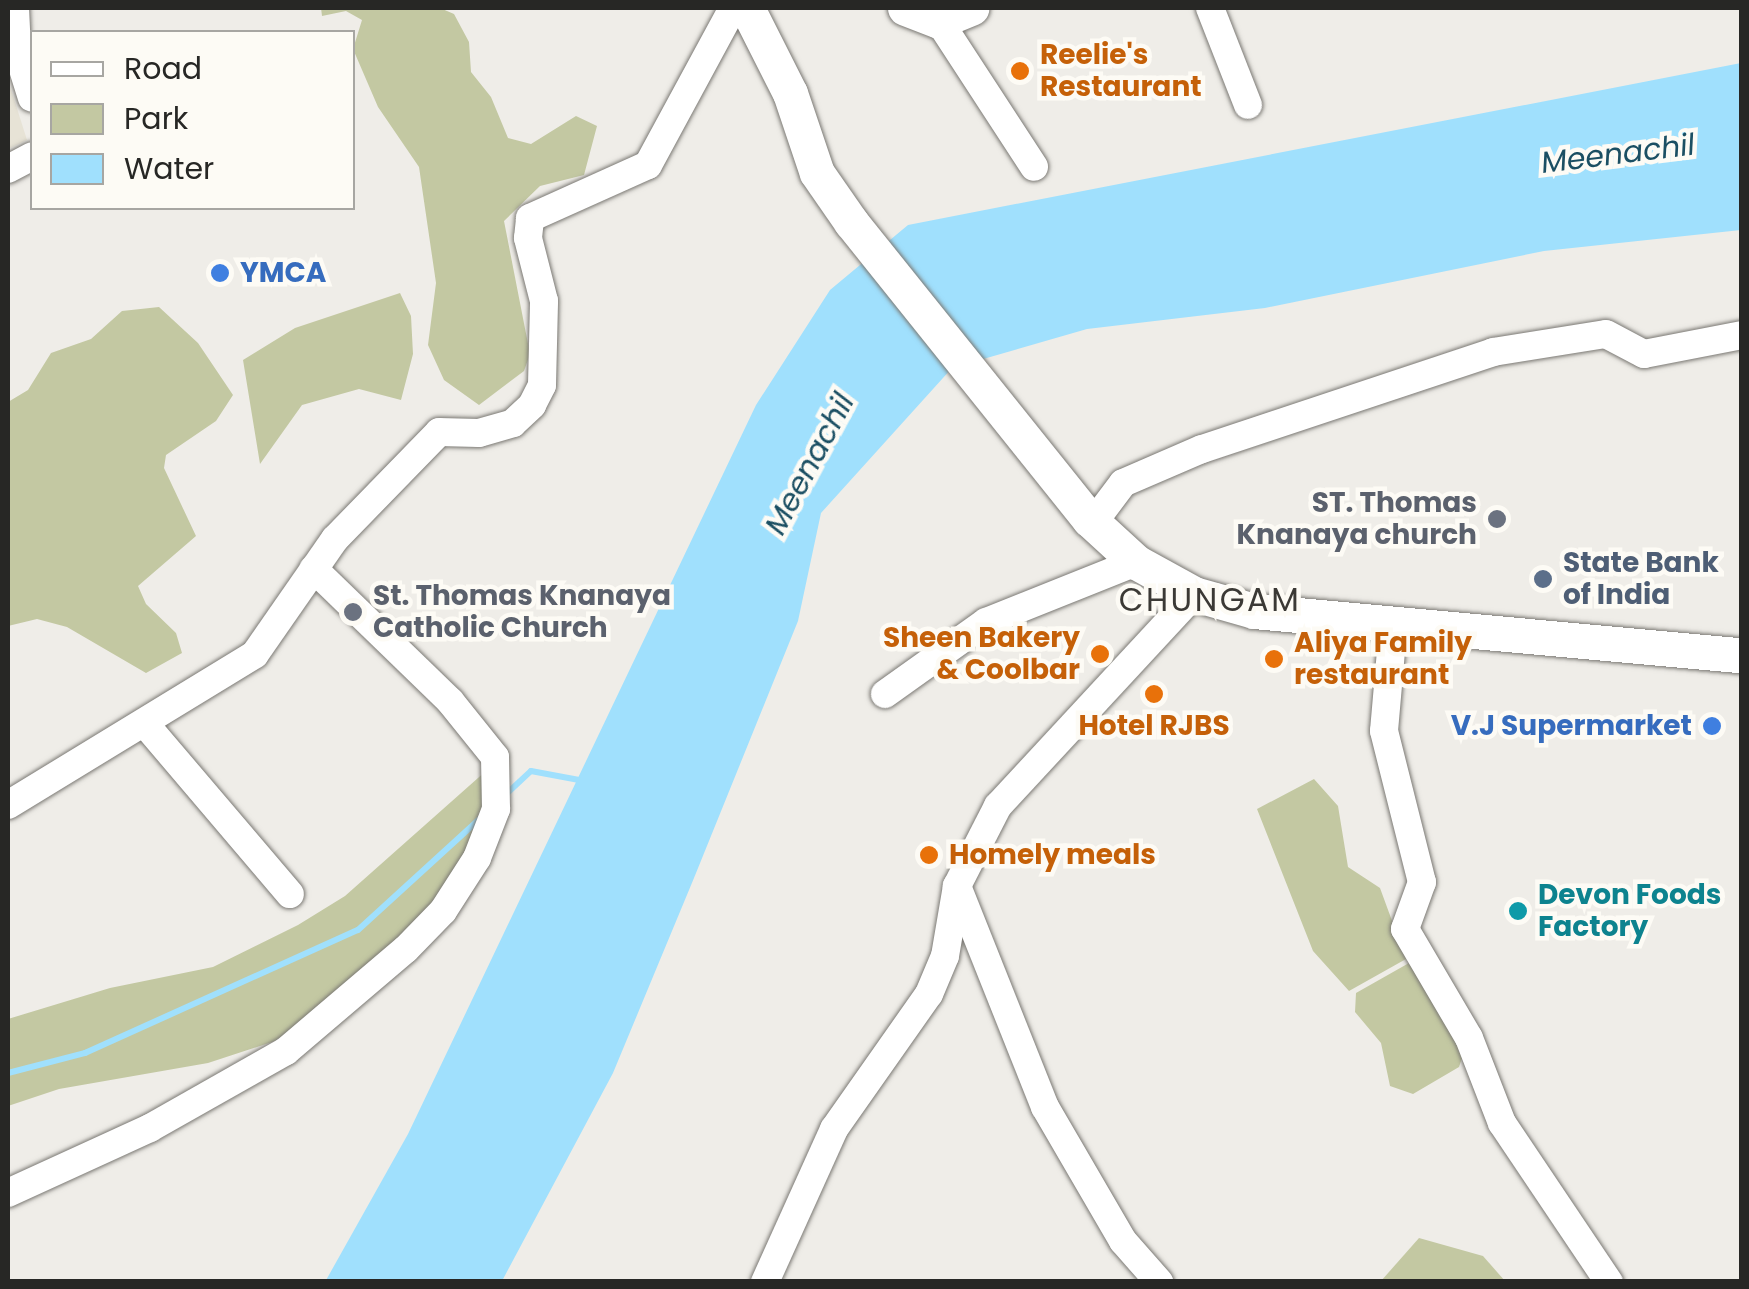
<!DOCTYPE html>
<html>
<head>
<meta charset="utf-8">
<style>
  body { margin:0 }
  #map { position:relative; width:1749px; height:1289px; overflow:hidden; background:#efede8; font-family:Poppins,sans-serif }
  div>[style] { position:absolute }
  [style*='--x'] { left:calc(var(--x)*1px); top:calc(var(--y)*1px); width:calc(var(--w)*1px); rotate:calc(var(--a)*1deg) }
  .built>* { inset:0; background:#e7e3d6 }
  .green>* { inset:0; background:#c3c8a2 }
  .water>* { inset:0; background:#a0e0fd }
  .stream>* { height:6px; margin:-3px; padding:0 3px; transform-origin:3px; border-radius:3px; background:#a0e0fd }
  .roads { filter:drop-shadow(0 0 2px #7a7873) drop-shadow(0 0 2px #7a7873) }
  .minor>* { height:28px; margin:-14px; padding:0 14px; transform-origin:14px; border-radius:14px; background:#fff }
  .major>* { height:35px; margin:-17.5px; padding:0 17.5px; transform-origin:17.5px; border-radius:17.5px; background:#fff }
  .dots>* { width:28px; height:28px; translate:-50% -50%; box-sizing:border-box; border:5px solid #fdfbf5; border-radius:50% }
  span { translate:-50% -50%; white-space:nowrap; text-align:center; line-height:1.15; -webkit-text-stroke:9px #fdfbf5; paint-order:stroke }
  .food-label { font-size:28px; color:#c56008; font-weight:700 }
  .left { translate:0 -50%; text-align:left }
  .right { translate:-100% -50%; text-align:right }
  .shop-label { font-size:28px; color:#366cbe; font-weight:700 }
  .worship-label { font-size:28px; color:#5b616d; font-weight:700 }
  .service-label { font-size:28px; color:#4e5e75; font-weight:700 }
  .culture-label { font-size:28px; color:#0d838f; font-weight:700 }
  .water-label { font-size:30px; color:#1b4f63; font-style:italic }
  .quarter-label { font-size:32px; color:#3b3935; letter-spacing:2.5px }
  .frame { position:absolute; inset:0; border:10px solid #272725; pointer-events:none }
  .legend { position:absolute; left:30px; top:30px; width:325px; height:180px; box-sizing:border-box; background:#fdfbf5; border:2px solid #a7a6a2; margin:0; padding:12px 18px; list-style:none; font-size:30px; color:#272725 }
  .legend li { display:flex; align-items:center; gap:20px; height:50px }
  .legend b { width:50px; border:2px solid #a7a6a2 }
</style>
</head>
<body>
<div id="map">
  <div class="built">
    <i style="clip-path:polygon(8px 80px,27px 140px,8px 149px)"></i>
  </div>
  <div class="green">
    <i style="clip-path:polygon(321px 8px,440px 8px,454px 14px,469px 42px,471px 72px,491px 97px,508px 138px,531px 144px,576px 116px,597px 126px,584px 175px,540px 186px,504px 221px,530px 354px,524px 371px,479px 405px,444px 380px,428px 345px,436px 283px,419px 167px,378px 107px,353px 49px,362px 20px,346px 11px,322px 16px)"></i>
    <i style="clip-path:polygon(400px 293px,411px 316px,413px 354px,401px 400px,359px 389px,302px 405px,260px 464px,243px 360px,295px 328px)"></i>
    <i style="clip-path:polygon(159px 307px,198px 343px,233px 395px,216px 421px,166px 455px,164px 468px,196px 536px,138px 586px,146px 604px,176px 633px,182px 653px,146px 673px,67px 627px,37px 619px,8px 626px,8px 402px,28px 390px,51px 353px,91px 339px,122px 311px)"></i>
    <i style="clip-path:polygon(487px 770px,493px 809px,455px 879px,351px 990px,275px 1041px,208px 1063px,59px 1089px,8px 1106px,8px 1019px,110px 988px,213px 967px,298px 925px,345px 896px)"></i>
    <i style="clip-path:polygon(1314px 779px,1338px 806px,1348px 867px,1380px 888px,1406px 959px,1349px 991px,1313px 951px,1257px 809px)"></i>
    <i style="clip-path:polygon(1409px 963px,1464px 1052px,1459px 1067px,1413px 1094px,1390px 1086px,1381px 1043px,1355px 1012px,1356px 993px)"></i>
    <i style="clip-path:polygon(1419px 1238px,1483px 1256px,1505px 1281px,1381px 1281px)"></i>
  </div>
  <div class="water">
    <i style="clip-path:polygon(1741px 63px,1741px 230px,1544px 251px,1265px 308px,1087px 329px,952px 368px,821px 513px,798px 621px,694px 878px,613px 1073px,502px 1281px,325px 1282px,408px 1134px,756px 405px,830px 290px,908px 225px)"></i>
  </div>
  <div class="stream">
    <i style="--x:503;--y:797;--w:38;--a:-43"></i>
    <i style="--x:531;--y:771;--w:49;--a:10.6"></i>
    <i style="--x:8;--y:1073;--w:80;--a:-14.6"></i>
    <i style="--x:85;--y:1053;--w:299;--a:-24.3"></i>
    <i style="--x:358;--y:930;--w:169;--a:-42.4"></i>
  </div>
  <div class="roads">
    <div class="minor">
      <i style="--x:15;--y:8;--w:42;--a:87.3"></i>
      <i style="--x:17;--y:50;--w:50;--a:72.6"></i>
      <i style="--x:1210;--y:8;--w:104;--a:68.6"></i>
      <i style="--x:939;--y:21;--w:174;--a:56.9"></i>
      <i style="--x:8;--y:169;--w:27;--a:-28"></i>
      <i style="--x:1093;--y:523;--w:50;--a:-53.1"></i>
      <i style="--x:1123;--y:483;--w:86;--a:-23.3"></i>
      <i style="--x:1202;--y:449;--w:307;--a:-18.4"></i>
      <i style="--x:1493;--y:352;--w:114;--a:-9.1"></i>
      <i style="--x:1606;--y:334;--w:43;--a:27.8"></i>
      <i style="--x:1644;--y:354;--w:100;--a:-11"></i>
      <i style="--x:1393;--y:628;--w:103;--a:95"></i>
      <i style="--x:1384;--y:731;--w:156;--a:75.9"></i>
      <i style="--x:1422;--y:882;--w:50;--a:109.9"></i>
      <i style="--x:1405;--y:929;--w:126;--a:59.6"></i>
      <i style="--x:1469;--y:1038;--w:91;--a:68.8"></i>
      <i style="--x:1502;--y:1123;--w:192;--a:56.1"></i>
      <i style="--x:885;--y:694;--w:124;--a:-35.5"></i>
      <i style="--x:986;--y:622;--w:162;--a:-21.8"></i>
      <i style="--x:146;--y:725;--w:222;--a:49.6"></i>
      <i style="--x:8;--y:805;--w:289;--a:-31.4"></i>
      <i style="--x:255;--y:654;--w:140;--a:-55.2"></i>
      <i style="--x:335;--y:539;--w:149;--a:-45.8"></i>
      <i style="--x:439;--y:432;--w:40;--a:1.4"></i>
      <i style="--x:479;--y:433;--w:35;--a:-16"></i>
      <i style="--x:513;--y:423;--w:26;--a:-43"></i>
      <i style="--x:532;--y:405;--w:22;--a:-63"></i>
      <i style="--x:542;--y:385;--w:84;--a:-88.6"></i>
      <i style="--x:544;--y:301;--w:65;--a:-104.3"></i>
      <i style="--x:528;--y:238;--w:20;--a:-84"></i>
      <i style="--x:530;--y:218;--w:129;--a:-24.2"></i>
      <i style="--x:648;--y:165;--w:179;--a:-61.6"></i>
      <i style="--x:957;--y:886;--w:238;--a:68.3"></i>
      <i style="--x:1045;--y:1107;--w:155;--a:59.8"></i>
      <i style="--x:1123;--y:1241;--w:55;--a:48.7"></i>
      <i style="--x:8;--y:1193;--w:156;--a:-24.6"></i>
      <i style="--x:150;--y:1128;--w:156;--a:-29.5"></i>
      <i style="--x:286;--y:1051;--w:157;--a:-40.4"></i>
      <i style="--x:406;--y:949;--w:53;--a:-45.8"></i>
      <i style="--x:443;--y:911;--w:63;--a:-57.3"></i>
      <i style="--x:477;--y:858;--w:53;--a:-68.8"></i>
      <i style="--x:496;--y:809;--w:52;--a:-91.1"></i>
      <i style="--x:495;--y:757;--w:72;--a:-128.8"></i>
      <i style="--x:450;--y:701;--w:190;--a:-135.9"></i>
      <i style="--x:765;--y:1282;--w:168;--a:-65.7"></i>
      <i style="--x:834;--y:1129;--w:165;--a:-54.9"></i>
      <i style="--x:929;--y:994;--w:41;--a:-67.2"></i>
      <i style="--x:945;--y:956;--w:71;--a:-80.3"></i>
      <i style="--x:957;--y:886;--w:90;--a:-62.9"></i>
      <i style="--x:998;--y:806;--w:289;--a:-47.2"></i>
    </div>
    <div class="major">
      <i style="--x:747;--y:8;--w:95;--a:63.2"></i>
      <i style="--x:790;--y:93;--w:84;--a:71.4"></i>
      <i style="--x:817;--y:173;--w:60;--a:55.2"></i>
      <i style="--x:851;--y:222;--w:381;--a:51.3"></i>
      <i style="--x:1089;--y:519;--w:64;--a:42.5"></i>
      <i style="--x:1136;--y:562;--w:66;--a:28.9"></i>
      <i style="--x:1194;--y:594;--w:62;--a:15.8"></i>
      <i style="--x:1254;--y:611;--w:490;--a:5.2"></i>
      <i style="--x:905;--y:8;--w:36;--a:21"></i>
      <i style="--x:939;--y:21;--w:35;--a:-22"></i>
    </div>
  </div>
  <div class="dots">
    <i style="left:1020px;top:71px;background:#e8710a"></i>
    <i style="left:220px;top:273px;background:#3f7fe0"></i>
    <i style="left:1497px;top:519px;background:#6b7280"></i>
    <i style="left:1543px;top:579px;background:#5c6f8a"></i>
    <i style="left:353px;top:612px;background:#6b7280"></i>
    <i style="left:1100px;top:654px;background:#e8710a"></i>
    <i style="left:1274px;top:659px;background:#e8710a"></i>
    <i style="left:1154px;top:694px;background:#e8710a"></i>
    <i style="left:1712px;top:726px;background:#3f7fe0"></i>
    <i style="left:929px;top:855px;background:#e8710a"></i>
    <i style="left:1518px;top:911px;background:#0f9aa8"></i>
  </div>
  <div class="food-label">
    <span class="left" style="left:1040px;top:71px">Reelie's<br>Restaurant</span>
    <span class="right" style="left:1080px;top:654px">Sheen Bakery<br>&amp; Coolbar</span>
    <span class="left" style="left:1294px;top:659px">Aliya Family<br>restaurant</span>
    <span style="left:1154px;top:726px">Hotel RJBS</span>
    <span class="left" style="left:949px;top:855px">Homely meals</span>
  </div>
  <div class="shop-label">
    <span class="left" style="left:240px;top:273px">YMCA</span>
    <span class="right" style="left:1692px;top:726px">V.J Supermarket</span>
  </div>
  <div class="worship-label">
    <span class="right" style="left:1477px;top:519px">ST. Thomas<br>Knanaya church</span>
    <span class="left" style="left:373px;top:612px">St. Thomas Knanaya<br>Catholic Church</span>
  </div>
  <div class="service-label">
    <span class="left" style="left:1563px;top:579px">State Bank<br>of India</span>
  </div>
  <div class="culture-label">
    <span class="left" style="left:1538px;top:911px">Devon Foods<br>Factory</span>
  </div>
  <div class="water-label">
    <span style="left:1618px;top:154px;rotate:-7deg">Meenachil</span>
    <span style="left:810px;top:464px;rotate:-62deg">Meenachil</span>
  </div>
  <div class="quarter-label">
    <span style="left:1210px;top:600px">CHUNGAM</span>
  </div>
  <div class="frame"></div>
  <ul class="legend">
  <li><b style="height:12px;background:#fff"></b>Road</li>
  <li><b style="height:28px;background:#c3c8a2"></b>Park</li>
  <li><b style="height:28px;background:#a0e0fd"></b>Water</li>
  </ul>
</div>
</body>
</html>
